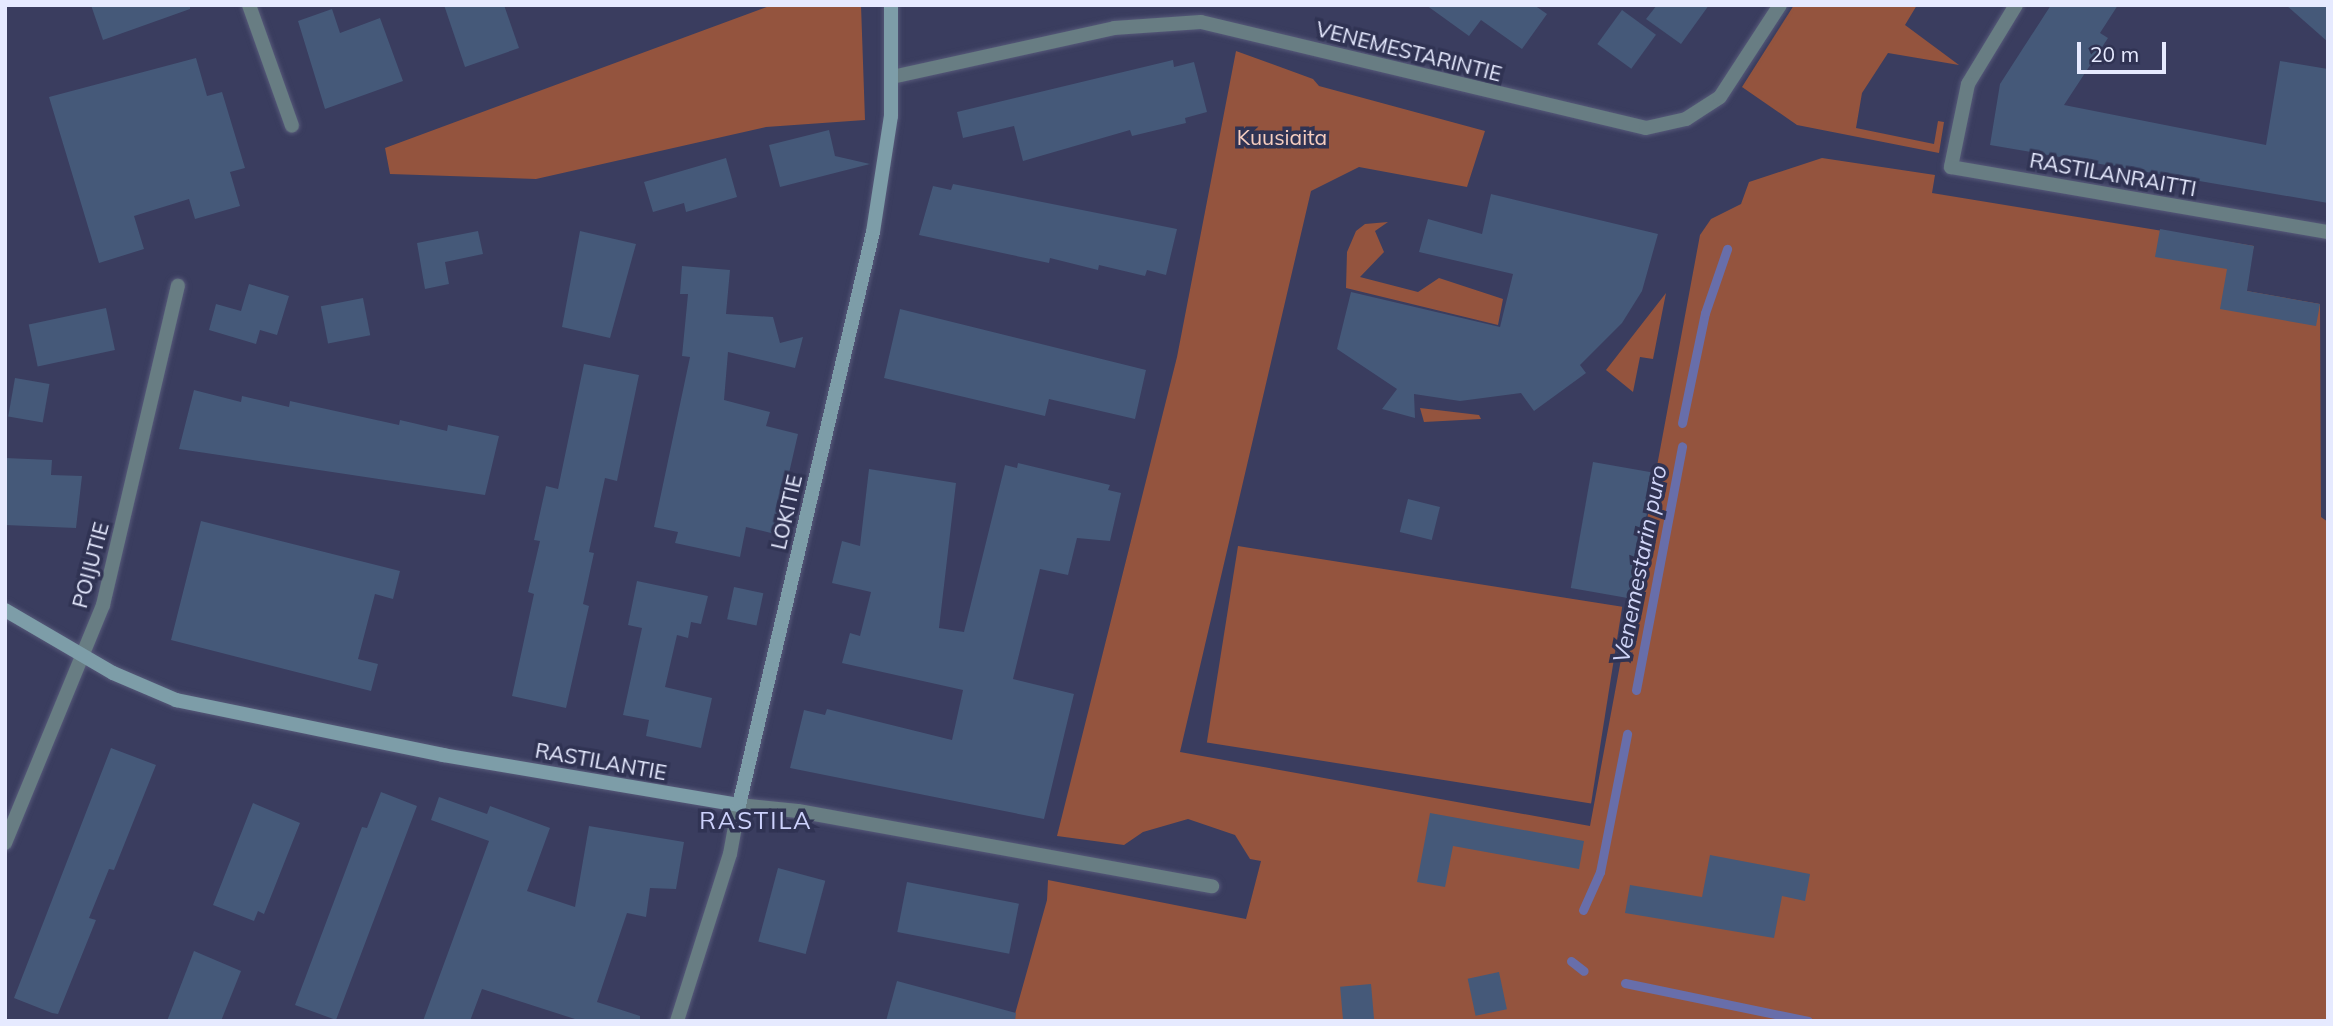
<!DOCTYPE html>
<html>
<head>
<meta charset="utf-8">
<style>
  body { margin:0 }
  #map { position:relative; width:2333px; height:1026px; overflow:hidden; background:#3a3d5f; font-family:Mulish,sans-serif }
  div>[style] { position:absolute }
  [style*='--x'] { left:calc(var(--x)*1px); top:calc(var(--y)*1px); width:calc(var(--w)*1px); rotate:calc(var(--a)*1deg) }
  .green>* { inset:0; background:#94543e; transform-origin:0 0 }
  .stream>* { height:9px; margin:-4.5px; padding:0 4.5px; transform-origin:4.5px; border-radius:4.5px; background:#686eaa }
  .building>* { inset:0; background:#455979; transform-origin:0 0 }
  .roads { filter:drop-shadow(0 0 2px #565979) drop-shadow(0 0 2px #565979) }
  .street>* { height:14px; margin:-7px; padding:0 7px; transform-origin:7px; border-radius:7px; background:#687d83 }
  .secondary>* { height:14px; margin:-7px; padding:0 7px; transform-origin:7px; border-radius:7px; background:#7d9da8 }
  span { translate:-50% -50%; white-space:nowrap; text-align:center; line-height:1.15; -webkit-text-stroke:7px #303353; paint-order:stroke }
  .street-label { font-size:21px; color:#e6eaff }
  .park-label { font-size:21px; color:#f6cec0 }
  .water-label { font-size:23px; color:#d0d5f8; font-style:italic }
  .quarter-label { font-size:24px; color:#cdd2fc; letter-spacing:2px }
  .frame { position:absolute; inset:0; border:7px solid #e6eaff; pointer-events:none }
  .scale { position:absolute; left:2077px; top:42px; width:89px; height:32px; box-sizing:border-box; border:4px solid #e6eaff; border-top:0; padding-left:9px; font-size:21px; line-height:24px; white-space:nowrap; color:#e6eaff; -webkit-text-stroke:5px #303353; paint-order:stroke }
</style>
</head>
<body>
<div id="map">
  <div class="green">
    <i style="clip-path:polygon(772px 5px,861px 5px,865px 120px,766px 127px,536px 179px,390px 174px,385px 148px)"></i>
    <i style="clip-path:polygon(1794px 5px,1917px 5px,1905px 25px,1959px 65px,1888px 53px,1862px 93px,1856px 128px,1934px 144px,1938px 121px,1944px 122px,1939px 153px,1797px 125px,1742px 87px)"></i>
    <i style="clip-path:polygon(1236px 51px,1313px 79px,1319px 86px,1485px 131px,1467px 187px,1359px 167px,1311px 191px,1180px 752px,1590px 826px,1700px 235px,1711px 219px,1741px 204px,1749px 182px,1822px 158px,1935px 175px,1932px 193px,2254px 246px,2241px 290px,2320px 304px,2321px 517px,2328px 522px,2328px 1021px,1013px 1021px,1047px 900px,1048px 880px,1246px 919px,1261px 861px,1250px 859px,1235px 835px,1188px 819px,1143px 832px,1124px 845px,1057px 836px,1177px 357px)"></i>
    <i style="clip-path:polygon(1388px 222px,1375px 231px,1384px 252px,1360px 277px,1418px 292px,1439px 278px,1503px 299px,1498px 325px,1346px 288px,1347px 252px,1356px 231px,1365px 224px)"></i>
    <i style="clip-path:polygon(1666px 293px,1653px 359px,1640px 357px,1633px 392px,1606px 370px)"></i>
    <i style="clip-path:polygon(1420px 408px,1479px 415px,1481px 419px,1424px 422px)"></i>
    <i style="left:1238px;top:546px;width:389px;height:199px;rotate:9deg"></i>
  </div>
  <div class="stream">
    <i style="--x:1682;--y:423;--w:112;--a:-78.2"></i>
    <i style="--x:1705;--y:313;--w:68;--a:-71"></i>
    <i style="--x:1636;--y:690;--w:248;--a:-79.3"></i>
    <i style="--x:1583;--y:910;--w:42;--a:-65.9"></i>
    <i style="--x:1600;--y:872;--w:141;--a:-78.9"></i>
    <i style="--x:1571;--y:961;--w:16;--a:38"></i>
    <i style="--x:1625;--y:983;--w:187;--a:11.7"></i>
  </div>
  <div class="building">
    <i style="clip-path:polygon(91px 5px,190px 5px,190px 9px,103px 40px)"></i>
    <i style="clip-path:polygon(444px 5px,504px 5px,519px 48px,465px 67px)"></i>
    <i style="clip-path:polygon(1426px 5px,1534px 5px,1547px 14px,1522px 49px,1481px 20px,1469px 36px)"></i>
    <i style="clip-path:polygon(1657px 5px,1709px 5px,1681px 44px,1646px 19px)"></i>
    <i style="clip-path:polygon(2051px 5px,2118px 5px,2100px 33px,2108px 38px,2064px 105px,2266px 145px,2280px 61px,2328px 69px,2328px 203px,1990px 145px,2000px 84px)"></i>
    <i style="clip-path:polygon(2286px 5px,2328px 5px,2328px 42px)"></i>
    <i style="clip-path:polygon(332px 9px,340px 33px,380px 18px,403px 81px,325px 109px,298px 21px)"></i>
    <i style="left:1622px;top:10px;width:42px;height:42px;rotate:36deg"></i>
    <i style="clip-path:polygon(196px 58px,207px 96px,222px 92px,245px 168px,230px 172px,240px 206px,195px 219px,189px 199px,134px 216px,144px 249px,99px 263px,49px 97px)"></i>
    <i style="clip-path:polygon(1173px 60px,1174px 67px,1194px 62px,1207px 112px,1185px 118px,1186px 123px,1132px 136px,1130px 130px,1023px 161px,1014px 126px,963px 138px,957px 112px)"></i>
    <i style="clip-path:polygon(829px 130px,835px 156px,870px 164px,780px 187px,769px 145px)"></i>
    <i style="clip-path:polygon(726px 158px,737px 197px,686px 212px,684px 203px,653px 212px,644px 182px)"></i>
    <i style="clip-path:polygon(953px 184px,1177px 229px,1166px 275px,1147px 270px,1145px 276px,1099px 265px,1098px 270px,1050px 258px,1049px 263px,919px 235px,933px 186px,951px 190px)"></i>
    <i style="clip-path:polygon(1491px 194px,1658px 234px,1642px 291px,1622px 323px,1580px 365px,1586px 373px,1534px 411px,1521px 393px,1460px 401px,1414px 394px,1415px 418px,1382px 409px,1397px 389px,1337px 349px,1351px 292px,1500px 327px,1513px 274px,1419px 252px,1428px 219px,1482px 234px)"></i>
    <i style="clip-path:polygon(2160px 229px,2254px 246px,2247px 291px,2320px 304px,2316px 326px,2220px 309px,2227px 269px,2155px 257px)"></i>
    <i style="clip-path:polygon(478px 231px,483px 254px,445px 262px,449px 284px,425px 289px,417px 243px)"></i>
    <i style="clip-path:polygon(580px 231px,636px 244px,610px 338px,562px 327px)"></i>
    <i style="clip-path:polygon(682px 266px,730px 270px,726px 314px,773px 317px,780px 343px,803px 337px,795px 368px,728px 352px,724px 400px,770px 412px,766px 426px,798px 434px,775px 534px,746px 527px,740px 557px,675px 543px,678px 532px,654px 527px,690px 357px,682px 356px,688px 294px,680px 294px)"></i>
    <i style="clip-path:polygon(249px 284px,289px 296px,277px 335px,260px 330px,256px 344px,209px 330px,216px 304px,241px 311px)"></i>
    <i style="left:363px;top:298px;width:38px;height:43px;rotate:79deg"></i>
    <i style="left:106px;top:308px;width:43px;height:79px;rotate:78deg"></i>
    <i style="clip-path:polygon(900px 309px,1146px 370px,1135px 419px,1049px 399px,1045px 416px,884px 378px)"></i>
    <i style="clip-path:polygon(584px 364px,639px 375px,617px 481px,605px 478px,589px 552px,594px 553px,583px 604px,589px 606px,566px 708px,512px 696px,534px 594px,528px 592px,540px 541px,534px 540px,546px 486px,558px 489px)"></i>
    <i style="left:15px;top:378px;width:35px;height:39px;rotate:10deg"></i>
    <i style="clip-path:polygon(194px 390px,241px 402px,242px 396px,289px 407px,290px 401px,399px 425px,400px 420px,447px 431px,448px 425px,499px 436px,485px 495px,179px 449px)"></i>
    <i style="clip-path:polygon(5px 458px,52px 460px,51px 475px,82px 476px,76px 528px,5px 525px)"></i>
    <i style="left:1593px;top:462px;width:62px;height:128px;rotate:10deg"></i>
    <i style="clip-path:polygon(1018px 463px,1110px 485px,1108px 490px,1121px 493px,1110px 541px,1077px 538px,1068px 575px,1040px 569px,1013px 679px,1074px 694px,1044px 819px,790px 768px,804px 710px,825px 715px,827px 709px,952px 740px,963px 690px,842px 663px,850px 633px,860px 636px,871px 592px,832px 583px,842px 541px,860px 546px,869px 469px,956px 483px,939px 628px,964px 632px,1005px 465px,1017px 468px)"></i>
    <i style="left:1408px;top:499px;width:33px;height:34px;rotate:14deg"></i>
    <i style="clip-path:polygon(201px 521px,400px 571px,393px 599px,375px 594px,358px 659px,378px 664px,371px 691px,171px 640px)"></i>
    <i style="clip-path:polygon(637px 581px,708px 596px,701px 624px,691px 622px,688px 638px,677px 635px,665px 687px,712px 698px,701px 748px,646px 736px,649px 720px,623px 715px,642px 628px,628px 625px)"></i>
    <i style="left:734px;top:587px;width:30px;height:33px;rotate:12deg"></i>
    <i style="clip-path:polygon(111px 748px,156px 765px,114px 870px,109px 869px,89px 918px,96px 920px,58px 1014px,52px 1013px,14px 998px)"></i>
    <i style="clip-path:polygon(381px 792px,417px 806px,336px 1020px,295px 1005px,362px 827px,367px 828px)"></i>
    <i style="clip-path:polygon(439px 797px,487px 814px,490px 806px,550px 828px,527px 891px,575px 907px,589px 826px,684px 842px,676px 889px,650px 888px,646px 917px,627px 913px,597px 1002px,640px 1016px,640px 1021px,581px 1021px,482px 989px,470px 1021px,423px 1021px,489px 841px,431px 820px)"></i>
    <i style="clip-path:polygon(253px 803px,300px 823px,264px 914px,258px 911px,254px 921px,213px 905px)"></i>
    <i style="clip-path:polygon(1430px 813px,1584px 841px,1579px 869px,1453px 846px,1445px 887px,1417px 882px)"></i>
    <i style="clip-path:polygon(1710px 855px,1810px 874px,1805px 901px,1782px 896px,1774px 938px,1625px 913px,1630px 885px,1702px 897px)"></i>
    <i style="left:778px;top:868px;width:49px;height:76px;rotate:15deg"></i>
    <i style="left:907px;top:882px;width:114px;height:51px;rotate:11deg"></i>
    <i style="clip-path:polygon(194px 951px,241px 971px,221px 1021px,167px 1021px)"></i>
    <i style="left:1499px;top:972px;width:38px;height:32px;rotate:78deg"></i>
    <i style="clip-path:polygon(897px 981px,1016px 1013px,1015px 1021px,886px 1021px)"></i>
    <i style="left:1371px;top:984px;width:37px;height:31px;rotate:85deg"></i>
  </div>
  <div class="roads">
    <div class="street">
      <i style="--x:249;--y:5;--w:128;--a:70.4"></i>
      <i style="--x:2016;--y:5;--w:92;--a:121.3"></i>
      <i style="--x:1968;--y:84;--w:85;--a:101.6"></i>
      <i style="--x:1951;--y:167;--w:383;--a:9.8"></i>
      <i style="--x:892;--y:77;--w:227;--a:-12.4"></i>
      <i style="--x:1114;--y:28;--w:87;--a:-3.9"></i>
      <i style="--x:1201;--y:22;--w:457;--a:13.4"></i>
      <i style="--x:1646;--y:128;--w:41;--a:-12.7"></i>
      <i style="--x:1686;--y:119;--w:40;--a:-32.9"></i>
      <i style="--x:1720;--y:97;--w:110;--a:-56.9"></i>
      <i style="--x:5;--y:843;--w:257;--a:-67.6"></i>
      <i style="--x:103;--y:605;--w:328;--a:-76.8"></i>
      <i style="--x:677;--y:1021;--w:175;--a:-72.4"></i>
      <i style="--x:730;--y:854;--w:50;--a:-79.6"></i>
      <i style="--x:739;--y:805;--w:59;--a:5.8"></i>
      <i style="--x:798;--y:811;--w:421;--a:10.3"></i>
    </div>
    <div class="secondary">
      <i style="--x:5;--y:610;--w:125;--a:30.3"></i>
      <i style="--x:113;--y:673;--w:69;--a:23.2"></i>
      <i style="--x:176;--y:700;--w:273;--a:11.6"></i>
      <i style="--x:443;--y:755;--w:300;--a:9.6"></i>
      <i style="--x:739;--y:805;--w:588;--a:-76.84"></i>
      <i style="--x:873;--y:232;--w:117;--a:-81.2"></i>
      <i style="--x:891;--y:116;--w:111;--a:-90"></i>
    </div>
  </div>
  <div class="street-label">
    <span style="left:1409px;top:51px;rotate:14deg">VENEMESTARINTIE</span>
    <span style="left:2113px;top:174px;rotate:10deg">RASTILANRAITTI</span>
    <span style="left:786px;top:512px;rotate:-77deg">LOKITIE</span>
    <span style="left:90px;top:565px;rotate:-75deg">POIJUTIE</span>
    <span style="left:601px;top:761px;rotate:10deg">RASTILANTIE</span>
  </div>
  <div class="park-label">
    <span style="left:1282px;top:137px">Kuusiaita</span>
  </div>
  <div class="water-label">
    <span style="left:1640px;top:564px;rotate:-79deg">Venemestarin puro</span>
  </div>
  <div class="quarter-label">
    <span style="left:756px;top:821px">RASTILA</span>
  </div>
  <div class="frame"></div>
  <div class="scale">20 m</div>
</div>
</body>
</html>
